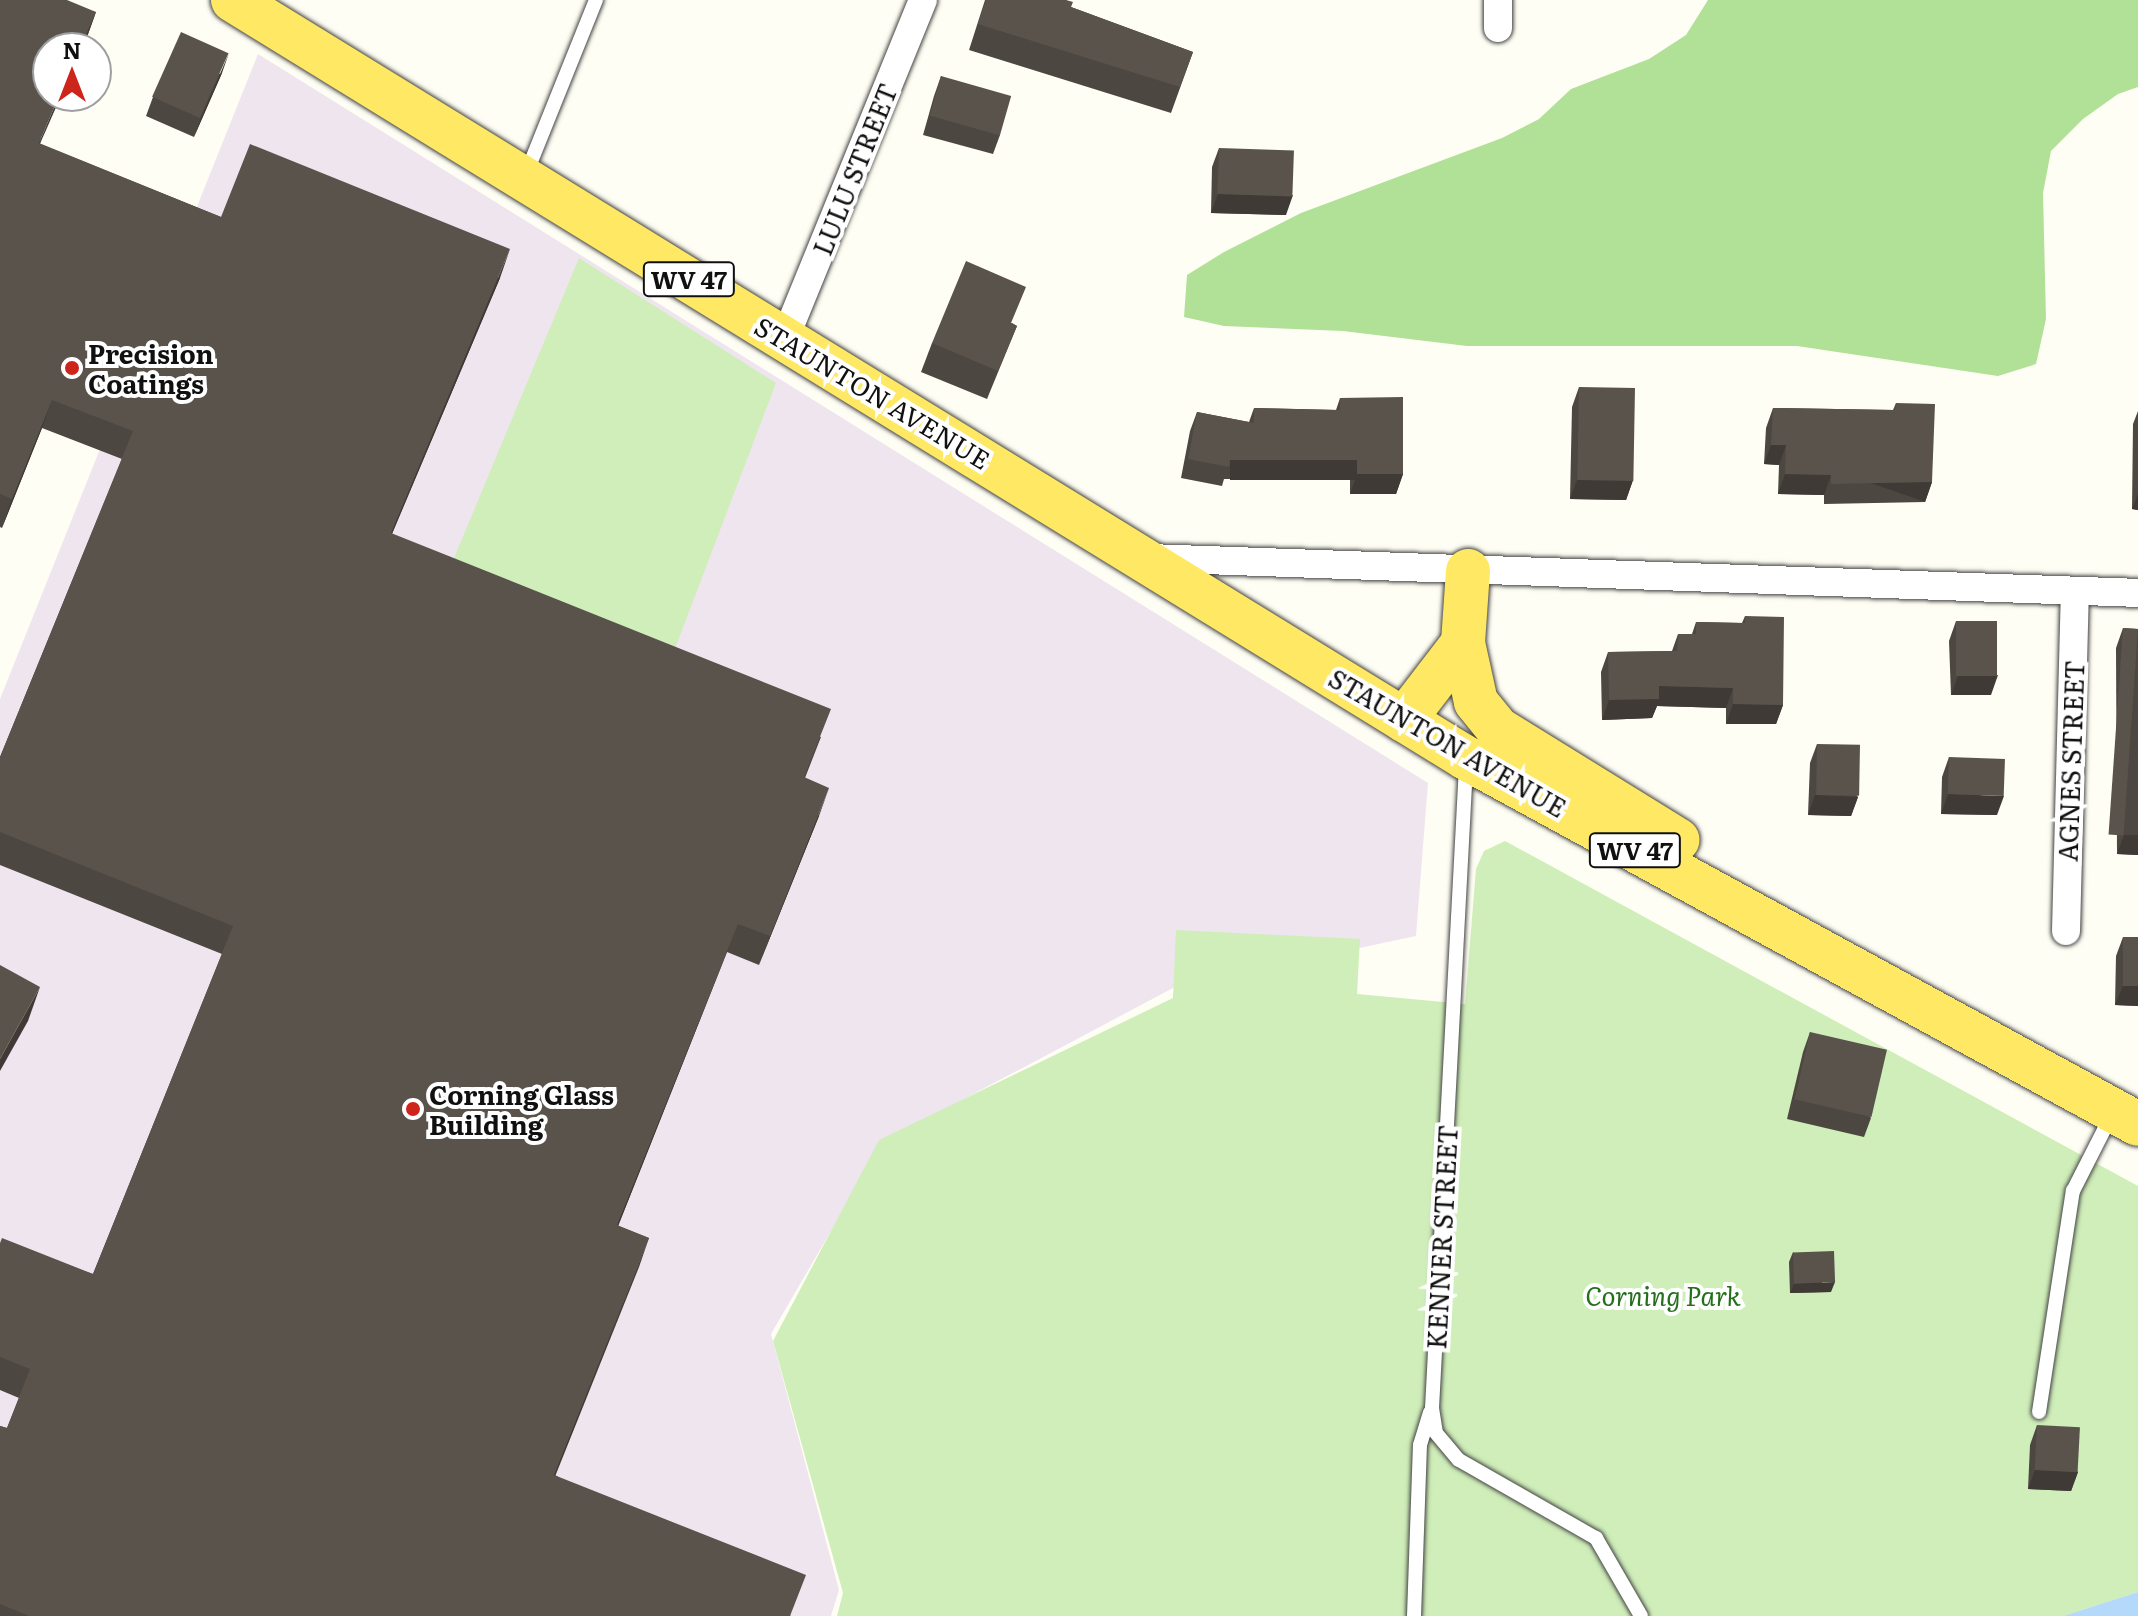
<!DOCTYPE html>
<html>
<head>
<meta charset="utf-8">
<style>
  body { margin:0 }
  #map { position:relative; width:2138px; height:1616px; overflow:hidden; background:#fffef4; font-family:Literata,serif }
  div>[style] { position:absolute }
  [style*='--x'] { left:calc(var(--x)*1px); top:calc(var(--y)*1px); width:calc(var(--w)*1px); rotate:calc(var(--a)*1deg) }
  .industrial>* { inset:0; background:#efe5ef }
  .green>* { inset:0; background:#cfeeb9 }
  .forest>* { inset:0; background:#b1e097 }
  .water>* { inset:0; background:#b4d9fb }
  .roads { filter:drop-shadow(0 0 2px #434343) drop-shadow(0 0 2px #434343) }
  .lane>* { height:14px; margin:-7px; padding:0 7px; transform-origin:7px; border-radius:7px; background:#fff }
  .street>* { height:28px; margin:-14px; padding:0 14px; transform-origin:14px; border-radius:14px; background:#fff }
  .primary>* { height:44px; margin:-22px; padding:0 22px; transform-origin:22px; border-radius:22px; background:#ffe864 }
  .wall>* { inset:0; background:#4d4741 }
  .shaded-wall>* { inset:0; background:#3f3a35; transform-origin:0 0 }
  .building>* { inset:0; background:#5a534c; transform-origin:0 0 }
  .dots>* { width:22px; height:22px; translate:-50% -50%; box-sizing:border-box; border:4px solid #fff; border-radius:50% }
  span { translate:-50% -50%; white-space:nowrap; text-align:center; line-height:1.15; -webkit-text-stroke:8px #fff; paint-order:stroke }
  .shield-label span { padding:2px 6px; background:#fff; border:2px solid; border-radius:6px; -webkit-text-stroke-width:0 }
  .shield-label { font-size:24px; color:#101010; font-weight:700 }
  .street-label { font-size:26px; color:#101010 }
  .poi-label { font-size:26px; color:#101010; font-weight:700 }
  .left { translate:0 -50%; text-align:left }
  .park-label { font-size:26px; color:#236f1a; font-style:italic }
  .north { position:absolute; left:32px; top:32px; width:80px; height:80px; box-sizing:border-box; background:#fff; border:2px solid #9f9f9f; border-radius:50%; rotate:0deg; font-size:22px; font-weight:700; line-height:32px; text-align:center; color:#101010 }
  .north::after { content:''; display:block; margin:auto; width:28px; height:36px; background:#cd241b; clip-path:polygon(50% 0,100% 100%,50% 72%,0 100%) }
</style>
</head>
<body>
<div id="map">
  <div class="industrial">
    <i style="clip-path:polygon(258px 54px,1428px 783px,1416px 936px,1175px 987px,883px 1142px,771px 1334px,839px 1590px,831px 1616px,0 1616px,0 699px)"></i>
  </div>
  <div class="green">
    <i style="clip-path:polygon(579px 258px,776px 383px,665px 675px,442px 587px)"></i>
    <i style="clip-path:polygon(1505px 841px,2138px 1186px,2138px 1592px,2063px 1616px,837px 1616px,843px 1593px,773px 1341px,879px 1140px,1173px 998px,1176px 930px,1360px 939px,1357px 994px,1465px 1004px,1476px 869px,1484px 851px)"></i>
  </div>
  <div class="forest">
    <i style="clip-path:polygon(1708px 0,2138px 0,2138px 87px,2118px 94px,2083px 119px,2051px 151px,2043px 193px,2046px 319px,2036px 364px,1998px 376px,1797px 346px,1467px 346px,1343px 331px,1224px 326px,1184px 317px,1187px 275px,1224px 252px,1301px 213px,1502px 138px,1539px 119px,1571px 89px,1649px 59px,1686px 35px)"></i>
  </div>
  <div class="water">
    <i style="clip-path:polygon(2138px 1592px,2138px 1616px,2063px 1616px)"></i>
  </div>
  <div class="roads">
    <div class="lane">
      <i style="--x:526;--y:174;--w:188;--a:-68.1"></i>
      <i style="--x:1466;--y:766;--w:643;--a:93.03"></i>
      <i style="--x:1432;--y:1408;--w:25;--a:81"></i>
      <i style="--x:1436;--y:1433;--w:35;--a:50"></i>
      <i style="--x:1459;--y:1460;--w:158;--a:29.7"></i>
      <i style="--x:1596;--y:1538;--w:90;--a:60"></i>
      <i style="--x:2039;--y:1412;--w:224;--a:-81.3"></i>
      <i style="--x:2073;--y:1191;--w:86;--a:-63.1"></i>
      <i style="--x:1414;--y:1616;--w:171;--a:-88"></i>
      <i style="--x:1420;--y:1445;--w:34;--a:-73"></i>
    </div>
    <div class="street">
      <i style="--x:1498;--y:28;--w:28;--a:-90"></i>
      <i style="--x:785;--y:338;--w:365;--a:-67.8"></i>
      <i style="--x:1148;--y:558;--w:991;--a:2.02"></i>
      <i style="--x:2066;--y:931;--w:340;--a:-88.5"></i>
    </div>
    <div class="primary">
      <i style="--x:233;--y:0;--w:1447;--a:31.58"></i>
      <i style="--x:1466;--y:758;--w:765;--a:28.57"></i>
      <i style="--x:1468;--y:571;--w:72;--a:94"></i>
      <i style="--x:1463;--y:643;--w:60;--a:77.6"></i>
      <i style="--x:1476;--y:702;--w:35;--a:51"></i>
      <i style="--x:1498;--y:729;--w:211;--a:31.7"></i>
      <i style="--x:1404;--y:720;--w:97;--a:-52.5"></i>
    </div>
  </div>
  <div class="wall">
    <i style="clip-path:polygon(0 0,96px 12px,83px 48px,48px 48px,40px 144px,221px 217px,500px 278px,392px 534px,821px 737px,805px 778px,819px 816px,759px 965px,727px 952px,618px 1226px,649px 1238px,555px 1475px,791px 1616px,0 1616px,0 1426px,7px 1428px,19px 1398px,0 1390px,0 1243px,93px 1274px,222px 954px,0 865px,0 757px,122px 459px,42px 428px,2px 528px,0 527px)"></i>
    <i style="clip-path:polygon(985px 0,1066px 0,1071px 7px,1193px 52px,1171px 113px,969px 50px)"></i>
    <i style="clip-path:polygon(222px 73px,194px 137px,146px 116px,153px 97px)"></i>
    <i style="clip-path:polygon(941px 76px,1000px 135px,993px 154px,923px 135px,934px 96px)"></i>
    <i style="clip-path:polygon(1219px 148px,1286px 215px,1211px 213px,1212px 167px)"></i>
    <i style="clip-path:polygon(1012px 323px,1017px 326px,987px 399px,921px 372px,932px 343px)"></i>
    <i style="clip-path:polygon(1579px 387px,1633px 480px,1626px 500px,1570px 499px,1572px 407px)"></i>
    <i style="clip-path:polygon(1340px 398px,1403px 474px,1396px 494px,1350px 494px,1350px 479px,1224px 479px,1222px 486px,1181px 478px,1190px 431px,1197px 412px,1249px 422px,1254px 408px,1336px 410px)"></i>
    <i style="clip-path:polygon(1896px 403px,1932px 482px,1925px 502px,1824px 504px,1824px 495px,1778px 494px,1779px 465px,1764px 464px,1766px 428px,1773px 408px,1893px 410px)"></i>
    <i style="clip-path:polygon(2138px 411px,2138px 510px,2132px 509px,2133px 424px)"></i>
    <i style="clip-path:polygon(1745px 616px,1783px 705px,1776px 724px,1726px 724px,1726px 708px,1657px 706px,1652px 718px,1602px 720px,1601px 672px,1608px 652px,1672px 651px,1678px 634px,1692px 634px,1696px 622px,1742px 623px)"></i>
    <i style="clip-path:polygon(1956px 621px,1991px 695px,1951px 695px,1949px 641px)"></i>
    <i style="clip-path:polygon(2123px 628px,2138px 629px,2138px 855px,2117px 854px,2116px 648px)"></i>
    <i style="clip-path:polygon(1817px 744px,1858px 797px,1851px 816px,1808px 815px,1810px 763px)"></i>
    <i style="clip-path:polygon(1949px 757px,1997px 815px,1941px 814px,1942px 777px)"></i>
    <i style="clip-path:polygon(2123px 937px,2138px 937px,2138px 1006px,2115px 1005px,2116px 956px)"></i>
    <i style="clip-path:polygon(1810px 1032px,1871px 1118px,1864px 1137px,1787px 1119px,1803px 1052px)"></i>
    <i style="clip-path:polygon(1793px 1252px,1831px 1292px,1790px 1293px,1789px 1262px)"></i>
    <i style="clip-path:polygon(2037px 1425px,2078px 1472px,2071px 1491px,2028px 1489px,2030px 1445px)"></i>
  </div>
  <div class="shaded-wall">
    <i style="clip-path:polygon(96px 12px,83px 48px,80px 48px)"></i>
    <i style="clip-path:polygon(229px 53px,222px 73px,194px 137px,201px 118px)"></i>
    <i style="clip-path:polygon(59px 96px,61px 96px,28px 171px,39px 143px)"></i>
    <i style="clip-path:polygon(1218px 194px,1293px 195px,1286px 215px,1211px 213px)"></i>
    <i style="clip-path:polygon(510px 249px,500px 278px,380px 562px,391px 533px)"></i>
    <i style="clip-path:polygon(52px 400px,42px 428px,2px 528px,12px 499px)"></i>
    <i style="clip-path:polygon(1771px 445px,1786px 445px,1779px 465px,1764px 464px)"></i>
    <i style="left:1230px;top:460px;width:127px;height:20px"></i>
    <i style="clip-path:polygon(1357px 474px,1403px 474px,1396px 494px,1350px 494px)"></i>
    <i style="clip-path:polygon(1785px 474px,1831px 475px,1824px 495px,1778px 494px)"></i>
    <i style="clip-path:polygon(1577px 480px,1633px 480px,1626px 500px,1570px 499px)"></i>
    <i style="left:1932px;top:482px;width:21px;height:101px;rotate:109deg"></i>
    <i style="clip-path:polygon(2138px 494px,2138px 510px,2132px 509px)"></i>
    <i style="clip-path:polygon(1998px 675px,1991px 695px,1951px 695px,1958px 676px)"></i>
    <i style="clip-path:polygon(1659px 686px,1733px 688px,1726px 708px,1657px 706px,1652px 718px,1602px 720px,1609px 700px)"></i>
    <i style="clip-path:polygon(1733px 704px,1783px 705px,1776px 724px,1726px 724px)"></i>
    <i style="clip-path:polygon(829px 788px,819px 816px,759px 965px,770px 936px)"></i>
    <i style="clip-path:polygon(1948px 794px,2004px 796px,1997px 815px,1941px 814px)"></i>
    <i style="clip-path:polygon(1815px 795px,1858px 797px,1851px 816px,1808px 815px)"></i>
    <i style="clip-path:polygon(2124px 835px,2138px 835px,2138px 855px,2117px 854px)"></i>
    <i style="clip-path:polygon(738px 924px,727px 952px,607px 1254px,617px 1225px)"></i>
    <i style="clip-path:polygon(2123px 986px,2138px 986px,2138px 1006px,2115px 1005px)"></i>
    <i style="clip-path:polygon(40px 987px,28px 1021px,0 1071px,0 1059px)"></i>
    <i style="clip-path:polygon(649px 1238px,639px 1267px,544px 1504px,554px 1475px)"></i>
    <i style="clip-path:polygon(1835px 1282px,1831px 1292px,1790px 1293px,1794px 1284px)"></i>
    <i style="clip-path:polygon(2035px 1470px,2078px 1472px,2071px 1491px,2028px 1489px)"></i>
  </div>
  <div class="building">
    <i style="clip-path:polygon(0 0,67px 0,96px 12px,80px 48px,48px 48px,48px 96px,59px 96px,39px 143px,221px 217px,250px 144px,510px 249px,391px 533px,831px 709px,804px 777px,829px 788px,770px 936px,738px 924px,617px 1225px,649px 1238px,554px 1475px,806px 1575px,790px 1616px,29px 1616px,0 1604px,0 1426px,7px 1428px,30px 1369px,0 1357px,0 1243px,2px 1238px,93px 1274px,233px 926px,0 832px,0 757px,133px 431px,52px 400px,12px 499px,0 494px)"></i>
    <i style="clip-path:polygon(986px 0,1066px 0,1073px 2px,1071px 7px,1193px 52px,1180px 87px,978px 24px)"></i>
    <i style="left:181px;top:32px;width:52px;height:71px;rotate:24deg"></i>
    <i style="left:941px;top:76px;width:73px;height:41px;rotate:16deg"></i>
    <i style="left:1219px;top:148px;width:75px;height:46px;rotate:2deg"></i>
    <i style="clip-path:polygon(966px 261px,1026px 287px,1011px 323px,1017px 326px,998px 371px,932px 343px)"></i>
    <i style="left:1579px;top:387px;width:56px;height:93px;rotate:1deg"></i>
    <i style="clip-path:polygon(1403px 397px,1403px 474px,1357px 474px,1357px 460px,1230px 460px,1229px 467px,1188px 459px,1197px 412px,1254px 423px,1254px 408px,1340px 410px,1340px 398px)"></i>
    <i style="clip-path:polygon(1896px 403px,1935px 404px,1932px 482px,1831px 484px,1831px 475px,1785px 474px,1786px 445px,1771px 445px,1773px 408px,1895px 410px)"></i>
    <i style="clip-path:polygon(1745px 616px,1784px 617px,1783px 705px,1733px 704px,1733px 688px,1659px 686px,1659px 699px,1609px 700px,1608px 652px,1677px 651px,1678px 634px,1696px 634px,1696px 622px,1745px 623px)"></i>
    <i style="left:1956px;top:621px;width:41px;height:55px"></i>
    <i style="left:2123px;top:628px;width:15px;height:207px;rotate:4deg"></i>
    <i style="left:1817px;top:744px;width:43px;height:51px;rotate:1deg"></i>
    <i style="left:1949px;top:757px;width:56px;height:37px;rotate:2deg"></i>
    <i style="left:2123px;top:937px;width:15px;height:49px"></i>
    <i style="clip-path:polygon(0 965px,40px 987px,0 1059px)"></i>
    <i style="left:1810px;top:1032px;width:79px;height:69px;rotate:13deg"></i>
    <i style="left:1834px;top:1251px;width:31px;height:41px;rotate:88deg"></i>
    <i style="left:2037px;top:1425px;width:43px;height:45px;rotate:3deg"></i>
  </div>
  <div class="dots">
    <i style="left:72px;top:368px;background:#cd241b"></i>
    <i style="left:413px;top:1109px;background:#cd241b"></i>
  </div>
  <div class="shield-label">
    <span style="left:689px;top:279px">WV 47</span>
    <span style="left:1635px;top:850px">WV 47</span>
  </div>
  <div class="street-label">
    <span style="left:854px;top:169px;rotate:-68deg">LULU STREET</span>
    <span style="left:873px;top:392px;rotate:31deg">STAUNTON AVENUE</span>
    <span style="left:1448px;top:742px;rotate:30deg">STAUNTON AVENUE</span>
    <span style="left:2070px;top:761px;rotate:-88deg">AGNES STREET</span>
    <span style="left:1441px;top:1237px;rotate:-87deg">KENNER STREET</span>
  </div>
  <div class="poi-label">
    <span class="left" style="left:88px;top:368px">Precision<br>Coatings</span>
    <span class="left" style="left:429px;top:1109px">Corning Glass<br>Building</span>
  </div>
  <div class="park-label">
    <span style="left:1663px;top:1295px">Corning Park</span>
  </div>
  <div class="north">N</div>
</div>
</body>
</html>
